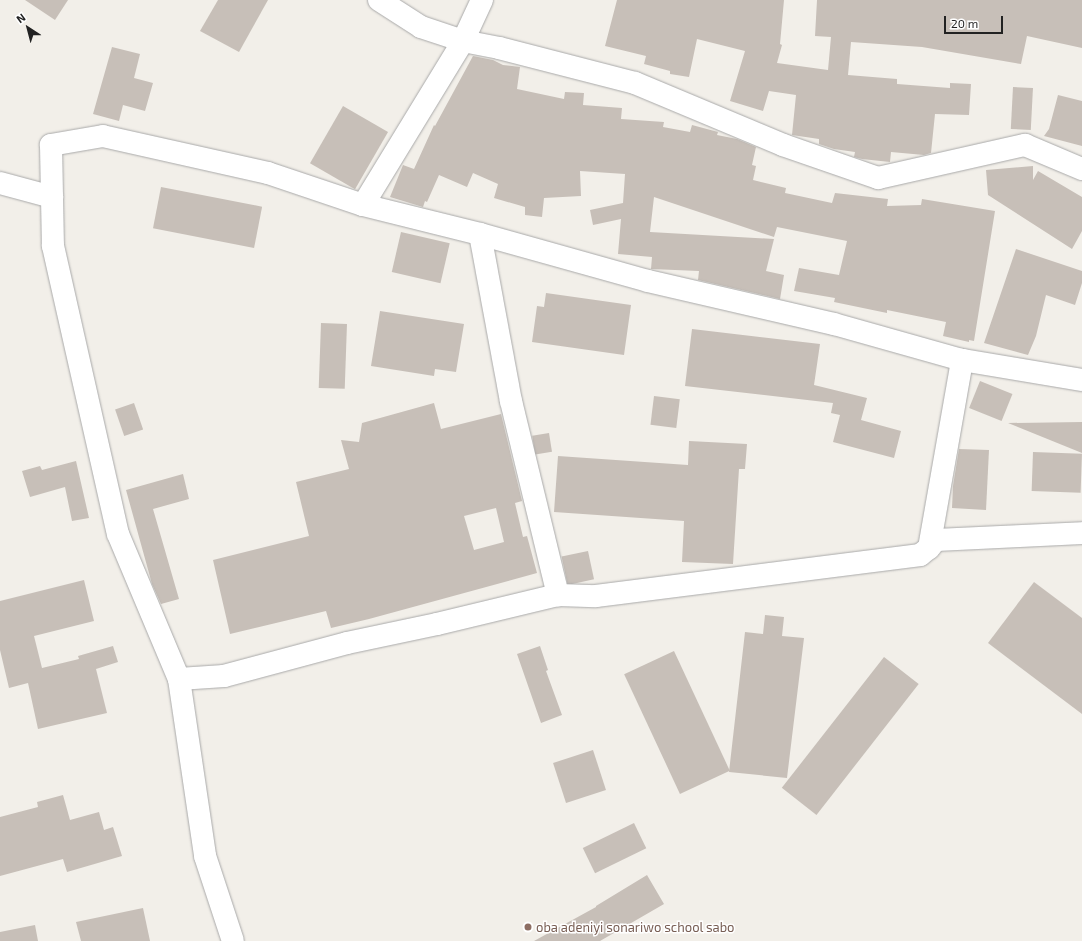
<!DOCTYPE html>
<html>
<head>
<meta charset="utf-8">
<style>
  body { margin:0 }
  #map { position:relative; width:1082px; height:941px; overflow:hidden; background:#f2efe9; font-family:"Exo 2",sans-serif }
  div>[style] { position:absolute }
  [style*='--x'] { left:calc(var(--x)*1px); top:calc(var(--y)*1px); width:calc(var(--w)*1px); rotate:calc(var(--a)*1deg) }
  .building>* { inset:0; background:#c7bfb8; transform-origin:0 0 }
  .roads { filter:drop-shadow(0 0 1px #a9a9a9) drop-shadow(0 0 1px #a9a9a9) }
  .minor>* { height:22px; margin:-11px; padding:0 11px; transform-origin:11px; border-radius:11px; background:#fff }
  .dots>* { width:11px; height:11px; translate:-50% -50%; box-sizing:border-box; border:2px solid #fff; border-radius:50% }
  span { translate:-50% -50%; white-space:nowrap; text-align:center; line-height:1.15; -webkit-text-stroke:3px #fff; paint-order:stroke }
  .education-label { font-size:13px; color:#785e54 }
  .left { translate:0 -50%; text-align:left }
  .north { position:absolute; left:8px; top:8px; width:40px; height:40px; -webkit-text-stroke:3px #fff; paint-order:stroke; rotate:324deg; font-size:11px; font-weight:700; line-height:16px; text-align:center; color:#222 }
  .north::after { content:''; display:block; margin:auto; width:14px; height:18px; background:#222; clip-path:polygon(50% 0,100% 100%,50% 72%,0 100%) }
  .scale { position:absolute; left:944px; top:16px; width:59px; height:18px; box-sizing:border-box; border:2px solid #222; border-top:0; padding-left:5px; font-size:12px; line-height:14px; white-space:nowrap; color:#222; -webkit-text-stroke:3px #fff; paint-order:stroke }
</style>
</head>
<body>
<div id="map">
  <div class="building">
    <i style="clip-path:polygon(25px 0,68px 0,55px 20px)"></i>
    <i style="clip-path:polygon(218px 0,268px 0,239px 52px,200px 31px)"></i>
    <i style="clip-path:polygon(617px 0,784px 0,780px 44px,782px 45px,777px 63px,828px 70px,831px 37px,815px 36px,817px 0,1082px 0,1082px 48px,1027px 36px,1021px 64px,922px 47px,851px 42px,848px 75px,897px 79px,897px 84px,950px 88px,950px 83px,971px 84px,969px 115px,935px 114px,931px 153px,924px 155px,891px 152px,890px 162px,862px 159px,854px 157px,855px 152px,834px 149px,819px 144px,819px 139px,792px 135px,796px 95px,769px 91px,763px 111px,730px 101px,745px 51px,697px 39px,689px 77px,670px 74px,670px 71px,644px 64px,646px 56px,605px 46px)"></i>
    <i style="clip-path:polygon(112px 47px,140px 54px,134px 78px,153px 83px,145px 111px,123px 105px,119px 121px,93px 114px)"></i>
    <i style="clip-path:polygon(473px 56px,493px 60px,503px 65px,520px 67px,517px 89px,564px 99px,565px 92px,584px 93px,583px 105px,622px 108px,621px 119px,664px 122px,663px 127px,690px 132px,692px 125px,718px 132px,717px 135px,737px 139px,756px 147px,752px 165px,756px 166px,753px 180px,786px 188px,785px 193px,832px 203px,835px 193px,888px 199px,887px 206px,921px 205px,922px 199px,995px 211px,974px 341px,969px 340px,969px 342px,943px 336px,946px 322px,887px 310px,887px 313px,834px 302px,835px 298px,794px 291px,799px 268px,839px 275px,847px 241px,777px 227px,774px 237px,654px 197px,650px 232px,774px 239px,766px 271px,784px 275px,780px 299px,698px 280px,699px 271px,651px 269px,652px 257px,618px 254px,621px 219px,593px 225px,590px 210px,623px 203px,625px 174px,580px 171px,581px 196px,544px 198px,542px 217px,525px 215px,525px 207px,494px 198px,498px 184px,473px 173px,467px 187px,439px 175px,427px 202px,425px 201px,423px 207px,390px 197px,403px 165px,414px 169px,434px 125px,435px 126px)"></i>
    <i style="left:1013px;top:87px;width:20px;height:42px;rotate:3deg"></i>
    <i style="clip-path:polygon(1058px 95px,1082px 101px,1082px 146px,1044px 136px,1049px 129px)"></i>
    <i style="left:343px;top:106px;width:52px;height:66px;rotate:30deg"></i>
    <i style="clip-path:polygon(1033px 166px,1033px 180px,1038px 171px,1082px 197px,1082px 231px,1072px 249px,988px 195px,986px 170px)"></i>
    <i style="left:161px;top:187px;width:103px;height:42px;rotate:11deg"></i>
    <i style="left:401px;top:232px;width:50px;height:41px;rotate:13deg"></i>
    <i style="clip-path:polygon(1016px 249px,1082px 271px,1082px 283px,1075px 305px,1046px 295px,1036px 336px,1028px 355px,984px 343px)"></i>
    <i style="clip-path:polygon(546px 293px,631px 305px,624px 355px,532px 342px,537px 306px,544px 307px)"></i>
    <i style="clip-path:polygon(380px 311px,464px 324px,456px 372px,435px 369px,434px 376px,371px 366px)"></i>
    <i style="left:321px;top:323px;width:26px;height:65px;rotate:2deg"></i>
    <i style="clip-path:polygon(692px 329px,820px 344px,814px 385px,867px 398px,861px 420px,901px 431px,894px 458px,833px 442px,840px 415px,831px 413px,833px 403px,685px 386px)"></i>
    <i style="left:980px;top:381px;width:35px;height:29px;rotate:22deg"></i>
    <i style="left:654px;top:396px;width:26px;height:29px;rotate:7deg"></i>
    <i style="left:134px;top:403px;width:28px;height:20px;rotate:71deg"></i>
    <i style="clip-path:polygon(evenodd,434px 403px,441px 429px,501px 414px,522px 501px,515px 503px,523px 537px,527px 536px,537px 573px,369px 619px,331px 628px,326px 611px,230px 634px,213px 560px,309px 536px,296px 482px,349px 469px,341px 440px,359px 442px,362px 423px,434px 403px,496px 508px,504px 542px,474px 550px,464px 516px,496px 508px)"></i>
    <i style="clip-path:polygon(1082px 422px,1082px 453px,1008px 423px)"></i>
    <i style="left:549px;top:433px;width:19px;height:17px;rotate:81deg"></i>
    <i style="clip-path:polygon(689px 441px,747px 444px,745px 469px,739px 469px,733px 564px,682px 562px,684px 521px,554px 512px,558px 456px,688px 465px)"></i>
    <i style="clip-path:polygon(959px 449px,989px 450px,986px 510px,952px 508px,953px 486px)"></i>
    <i style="left:1033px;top:452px;width:49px;height:39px;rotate:2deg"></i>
    <i style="clip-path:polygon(76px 461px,89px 518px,72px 521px,65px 487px,30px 497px,22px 471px,40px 466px,42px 470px)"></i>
    <i style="clip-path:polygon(183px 474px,189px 499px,153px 509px,179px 599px,161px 604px,152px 584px,126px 490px)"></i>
    <i style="left:588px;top:551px;width:29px;height:27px;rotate:78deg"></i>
    <i style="clip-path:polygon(84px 580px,94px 621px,34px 636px,42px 668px,79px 659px,78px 656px,113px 646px,118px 662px,96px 669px,107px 713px,38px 729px,28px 683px,9px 688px,0 650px,0 601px)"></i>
    <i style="clip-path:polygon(1034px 582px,1082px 618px,1082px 714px,988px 643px)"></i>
    <i style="clip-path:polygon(765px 615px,784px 617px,782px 636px,804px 638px,787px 778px,729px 772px,745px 632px,763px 634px)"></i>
    <i style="clip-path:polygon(540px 646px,548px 670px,546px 671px,562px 715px,541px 723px,517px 654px)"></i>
    <i style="left:674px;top:651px;width:132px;height:55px;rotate:65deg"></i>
    <i style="left:884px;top:657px;width:44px;height:166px;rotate:38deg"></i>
    <i style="left:593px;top:750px;width:42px;height:42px;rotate:72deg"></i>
    <i style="clip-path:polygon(63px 795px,70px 820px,99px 812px,104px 830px,113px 827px,122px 856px,67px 872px,63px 859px,0 876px,0 817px,38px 807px,37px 802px)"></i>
    <i style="left:634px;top:823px;width:28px;height:57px;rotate:64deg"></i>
    <i style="clip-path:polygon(647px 875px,664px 904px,600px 941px,534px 941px,596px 907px,596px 906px)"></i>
    <i style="clip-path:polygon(143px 908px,150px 941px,81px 941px,76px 922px)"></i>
    <i style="clip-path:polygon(35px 925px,38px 941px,0 941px,0 932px)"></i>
  </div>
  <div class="roads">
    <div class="minor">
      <i style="--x:379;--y:0;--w:50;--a:32.7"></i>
      <i style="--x:421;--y:27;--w:44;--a:18.4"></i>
      <i style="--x:463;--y:41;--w:37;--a:11"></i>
      <i style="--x:499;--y:48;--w:140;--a:14.4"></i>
      <i style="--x:635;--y:83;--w:160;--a:22.7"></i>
      <i style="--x:783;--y:145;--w:101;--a:19.2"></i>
      <i style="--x:878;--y:178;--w:151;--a:-12.7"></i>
      <i style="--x:1025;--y:145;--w:62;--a:22.8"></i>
      <i style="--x:0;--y:183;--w:54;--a:15.1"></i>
      <i style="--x:363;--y:205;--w:192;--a:-58.6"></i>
      <i style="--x:463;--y:41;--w:45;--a:-65.1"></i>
      <i style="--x:480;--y:234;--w:170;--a:79.5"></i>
      <i style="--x:511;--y:401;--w:200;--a:76.4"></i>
      <i style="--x:962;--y:360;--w:122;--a:9.5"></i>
      <i style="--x:929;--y:548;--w:191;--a:-80"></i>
      <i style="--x:962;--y:360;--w:133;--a:-164.3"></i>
      <i style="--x:834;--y:324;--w:191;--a:-167"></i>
      <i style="--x:648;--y:281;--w:174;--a:-164.4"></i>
      <i style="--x:480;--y:234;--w:121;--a:-166.1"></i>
      <i style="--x:363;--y:205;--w:100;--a:-161.4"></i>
      <i style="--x:268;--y:173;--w:169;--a:-167.4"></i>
      <i style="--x:103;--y:136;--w:53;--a:170.2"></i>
      <i style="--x:51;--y:145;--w:101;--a:88.9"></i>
      <i style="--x:53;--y:246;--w:295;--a:77.3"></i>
      <i style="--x:118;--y:534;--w:157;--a:67.2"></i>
      <i style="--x:179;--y:679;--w:45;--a:-3.8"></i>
      <i style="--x:224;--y:676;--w:127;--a:-15"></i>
      <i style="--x:347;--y:643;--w:92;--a:-11.9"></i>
      <i style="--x:437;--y:624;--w:124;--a:-13.5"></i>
      <i style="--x:558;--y:595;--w:38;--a:2"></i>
      <i style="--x:596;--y:596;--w:327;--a:-7.2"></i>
      <i style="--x:920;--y:555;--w:11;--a:-38"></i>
      <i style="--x:929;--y:548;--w:11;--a:-49"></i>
      <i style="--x:936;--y:540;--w:146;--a:-2.7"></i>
      <i style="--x:179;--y:679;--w:179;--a:81.6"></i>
      <i style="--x:205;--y:856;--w:89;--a:71.8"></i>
    </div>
  </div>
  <div class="dots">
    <i style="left:528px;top:927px;background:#8d6e63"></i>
  </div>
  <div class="education-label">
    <span class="left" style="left:536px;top:927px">oba adeniyi sonariwo school sabo</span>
  </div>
  <div class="north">N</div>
  <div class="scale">20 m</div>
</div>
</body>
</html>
